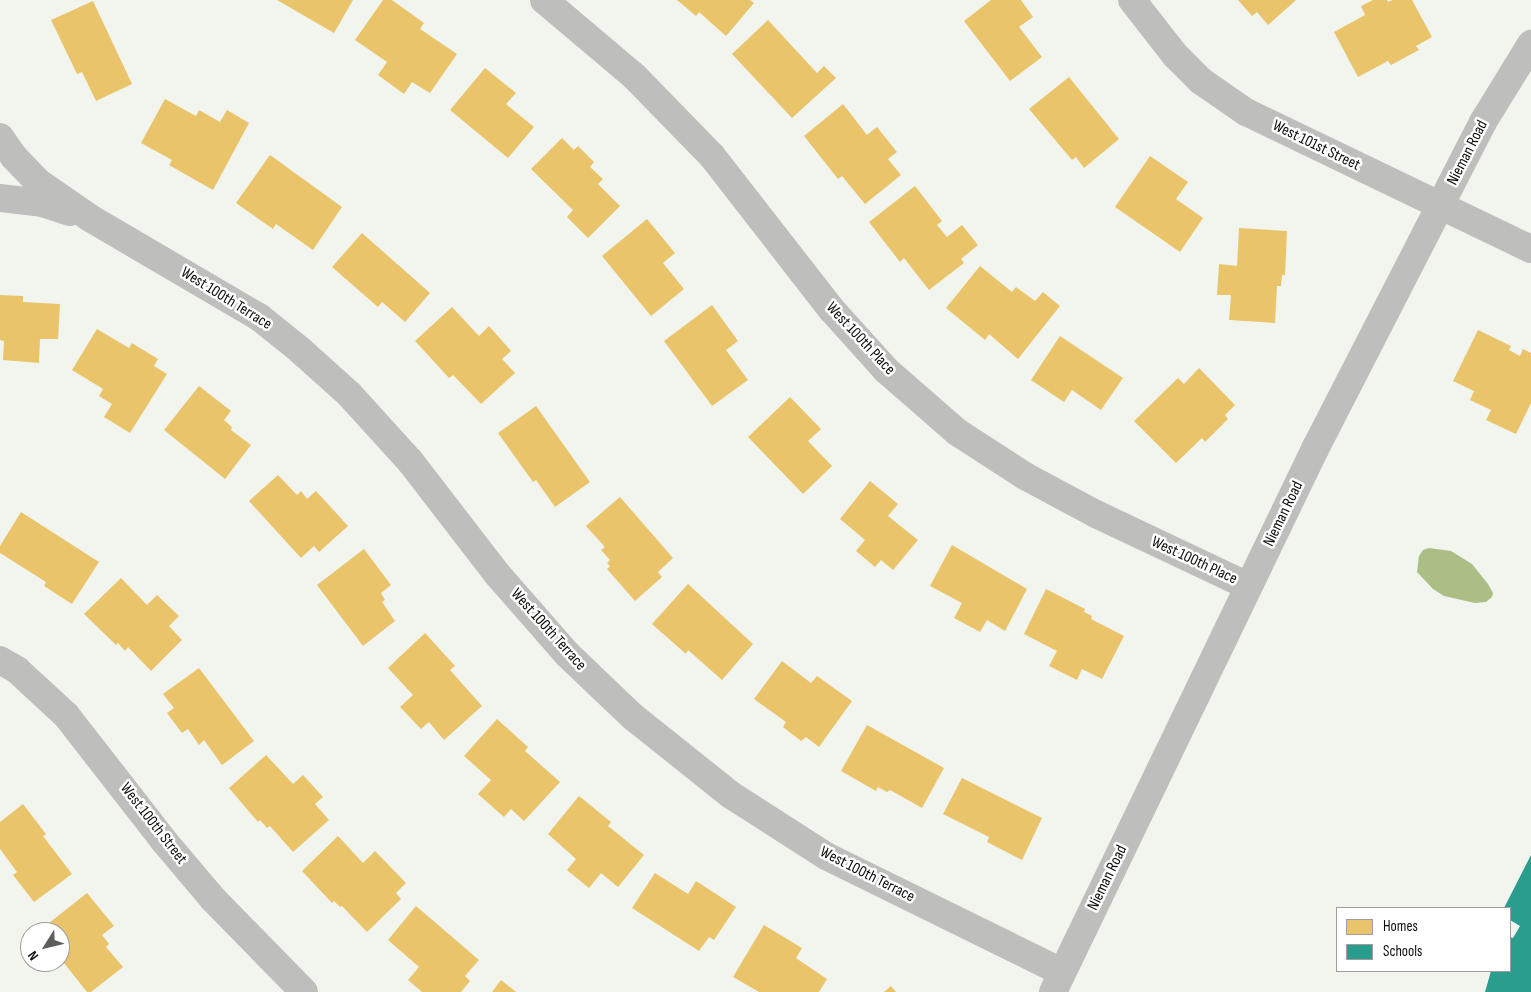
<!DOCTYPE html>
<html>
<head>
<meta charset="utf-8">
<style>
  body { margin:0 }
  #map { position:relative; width:1531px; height:992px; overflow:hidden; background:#f2f5ee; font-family:"Sofia Sans Condensed",sans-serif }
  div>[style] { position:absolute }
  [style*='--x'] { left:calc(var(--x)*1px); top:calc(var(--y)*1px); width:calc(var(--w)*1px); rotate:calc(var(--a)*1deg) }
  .water>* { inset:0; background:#abbe86 }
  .homes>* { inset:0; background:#e9c46a }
  .schools>* { inset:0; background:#2a9d8f }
  .minor>* { height:28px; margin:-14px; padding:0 14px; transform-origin:14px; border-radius:14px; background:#bebfbd }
  .tertiary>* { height:28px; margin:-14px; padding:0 14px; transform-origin:14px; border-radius:14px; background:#bebfbd }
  span { translate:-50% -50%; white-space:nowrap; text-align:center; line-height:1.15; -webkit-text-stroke:5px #fff; paint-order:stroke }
  .street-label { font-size:16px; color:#0c0e0a }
  .legend { position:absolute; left:1336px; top:907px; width:175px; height:65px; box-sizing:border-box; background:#fff; border:1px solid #9e9f9d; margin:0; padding:6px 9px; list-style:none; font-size:15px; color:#0c0e0a }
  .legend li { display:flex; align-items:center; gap:10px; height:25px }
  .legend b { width:25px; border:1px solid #9e9f9d }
  .north { position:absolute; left:20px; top:922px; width:50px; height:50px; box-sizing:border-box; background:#fff; border:1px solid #9e9f9d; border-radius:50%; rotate:234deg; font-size:14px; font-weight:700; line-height:20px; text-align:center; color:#0c0e0a }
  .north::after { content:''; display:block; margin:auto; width:18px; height:22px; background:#5c5f5a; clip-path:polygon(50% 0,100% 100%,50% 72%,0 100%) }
</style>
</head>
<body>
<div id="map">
  <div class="water">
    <i style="clip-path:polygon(1429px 548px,1451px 551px,1472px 564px,1488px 584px,1493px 593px,1492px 597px,1486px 602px,1475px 603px,1444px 596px,1433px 589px,1417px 572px,1419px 556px,1423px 550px)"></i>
  </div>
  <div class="homes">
    <i style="clip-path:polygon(277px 0,353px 0,334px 33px)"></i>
    <i style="clip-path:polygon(383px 0,392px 0,424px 23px,420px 29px,457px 54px,430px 93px,412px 82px,404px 94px,378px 75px,387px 62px,355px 40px)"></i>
    <i style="clip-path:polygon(677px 0,750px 0,754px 3px,726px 36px,699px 12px,696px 16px)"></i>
    <i style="clip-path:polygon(991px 0,1021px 0,1033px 17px,1019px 27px,1042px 57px,1010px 81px,964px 21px)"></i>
    <i style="clip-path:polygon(1238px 0,1296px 0,1268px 25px,1257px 12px,1252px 16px)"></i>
    <i style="clip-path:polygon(1373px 0,1387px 0,1388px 2px,1393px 0,1412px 0,1432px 37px,1416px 46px,1419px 50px,1391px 65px,1388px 61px,1358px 77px,1334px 32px,1365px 15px,1361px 6px)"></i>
    <i style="clip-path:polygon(93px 1px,132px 84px,96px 101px,82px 72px,77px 74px,51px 20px)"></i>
    <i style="clip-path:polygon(768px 20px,817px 73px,824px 66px,836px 78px,792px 118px,732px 54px)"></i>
    <i style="clip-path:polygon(485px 68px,516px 93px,506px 104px,534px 127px,508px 158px,450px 110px)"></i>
    <i style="clip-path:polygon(1069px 77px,1119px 139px,1084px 168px,1076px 157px,1072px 160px,1029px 109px)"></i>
    <i style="clip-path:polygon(165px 99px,196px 116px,199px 110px,220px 122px,227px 110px,249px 123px,213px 190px,169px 165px,172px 160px,141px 143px)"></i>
    <i style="clip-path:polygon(843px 104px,867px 135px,877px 127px,897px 152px,888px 159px,901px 175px,865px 204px,842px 176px,838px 179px,804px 136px)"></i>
    <i style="clip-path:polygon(562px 138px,574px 150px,578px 146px,594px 162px,590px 167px,603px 179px,598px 184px,620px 206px,588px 238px,567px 217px,573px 210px,531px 169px)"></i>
    <i style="clip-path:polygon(270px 155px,342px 207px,313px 250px,276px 224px,273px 229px,236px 203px)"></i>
    <i style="clip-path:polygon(1150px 156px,1188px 182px,1176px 199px,1203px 218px,1180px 252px,1115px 207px)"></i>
    <i style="clip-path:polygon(915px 186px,942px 221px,937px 225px,947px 237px,962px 225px,978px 245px,961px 259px,964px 263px,929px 290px,904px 258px,900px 262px,869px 222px)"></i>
    <i style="clip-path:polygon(647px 219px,675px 253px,663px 263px,684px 289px,651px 316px,602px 256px)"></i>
    <i style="clip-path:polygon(1239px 228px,1287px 231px,1285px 275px,1282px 275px,1281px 286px,1277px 286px,1275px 323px,1229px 320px,1231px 295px,1217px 295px,1219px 264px,1237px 266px)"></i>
    <i style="clip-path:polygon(362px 233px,430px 293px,405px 322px,382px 302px,378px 307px,332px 267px)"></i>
    <i style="clip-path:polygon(980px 266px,1012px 292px,1016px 287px,1035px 301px,1043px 292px,1060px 306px,1018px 359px,989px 334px,985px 340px,946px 308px)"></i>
    <i style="clip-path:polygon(0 295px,23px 296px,23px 302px,60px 304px,58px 339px,40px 339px,39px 363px,3px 360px,4px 341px,0 340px)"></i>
    <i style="clip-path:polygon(712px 305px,738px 341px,726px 350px,748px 380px,712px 406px,664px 341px)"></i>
    <i style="clip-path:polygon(452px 307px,479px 336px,489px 326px,511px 351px,502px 359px,515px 373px,481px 404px,453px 375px,449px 378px,415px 341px)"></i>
    <i style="clip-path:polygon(97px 329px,129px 348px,132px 343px,158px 359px,154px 366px,167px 374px,130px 433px,104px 417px,112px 404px,99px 396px,103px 389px,72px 370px)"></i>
    <i style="clip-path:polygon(1478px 330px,1511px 346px,1509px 350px,1520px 356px,1523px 349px,1531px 353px,1531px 403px,1516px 434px,1486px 420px,1491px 410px,1470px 400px,1474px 391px,1453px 381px)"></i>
    <i style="clip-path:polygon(1060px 336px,1123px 378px,1101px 410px,1072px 390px,1064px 402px,1031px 380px)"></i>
    <i style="clip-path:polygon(1199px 368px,1235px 405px,1225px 415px,1228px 419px,1205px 442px,1202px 438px,1176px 463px,1134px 421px,1178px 378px,1184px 384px)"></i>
    <i style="clip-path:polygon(199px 386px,231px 411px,224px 420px,232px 427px,231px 430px,251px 445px,225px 479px,164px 430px)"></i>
    <i style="clip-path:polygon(790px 397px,821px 429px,808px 441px,832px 466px,803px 494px,748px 437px)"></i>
    <i style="clip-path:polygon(536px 406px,590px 482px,555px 507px,536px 480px,533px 482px,498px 433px)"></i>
    <i style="clip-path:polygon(278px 475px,297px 495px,301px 491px,307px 499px,316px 491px,348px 526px,319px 552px,314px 546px,301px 558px,249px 501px)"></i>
    <i style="clip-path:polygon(870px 481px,898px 504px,888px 516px,918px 540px,893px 570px,881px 560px,875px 567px,856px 551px,865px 540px,840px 519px)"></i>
    <i style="clip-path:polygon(620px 497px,673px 558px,658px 572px,662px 577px,635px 601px,607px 569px,610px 566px,607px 563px,610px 560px,601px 550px,605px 547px,586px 526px)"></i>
    <i style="clip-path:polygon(21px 512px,99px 562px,72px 604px,44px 586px,46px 582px,0 553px,0 546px)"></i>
    <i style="clip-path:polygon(952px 545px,1027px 589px,1005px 631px,987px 620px,980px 632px,954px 618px,962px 603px,930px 586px)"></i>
    <i style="clip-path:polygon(364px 549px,391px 585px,381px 593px,385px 600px,382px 602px,395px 621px,363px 646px,317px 585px)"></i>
    <i style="clip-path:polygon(121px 578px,147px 605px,157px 595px,179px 616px,169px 626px,182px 640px,151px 671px,128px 647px,125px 651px,118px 643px,116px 645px,84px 614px)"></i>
    <i style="clip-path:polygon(688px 584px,753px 644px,722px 680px,688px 650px,686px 654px,652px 624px)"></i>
    <i style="clip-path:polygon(1046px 589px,1085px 609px,1084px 612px,1092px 616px,1091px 619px,1124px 636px,1102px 679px,1082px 669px,1077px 680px,1049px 666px,1057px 651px,1024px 634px)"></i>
    <i style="clip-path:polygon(425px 633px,455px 666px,450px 670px,482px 706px,444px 740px,429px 722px,421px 729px,400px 707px,413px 695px,388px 668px)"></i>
    <i style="clip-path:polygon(782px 661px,811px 683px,817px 676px,852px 701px,819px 747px,806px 737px,801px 741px,783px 727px,786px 722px,754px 699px)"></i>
    <i style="clip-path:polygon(199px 668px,254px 741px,222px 765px,204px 740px,199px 745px,188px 729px,182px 733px,167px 713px,174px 708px,163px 694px)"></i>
    <i style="clip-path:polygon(497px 719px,528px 747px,525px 751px,560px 782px,524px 821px,511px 809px,504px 817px,478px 794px,491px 780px,464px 756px)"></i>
    <i style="clip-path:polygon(867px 725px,944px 768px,922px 808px,890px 790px,887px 792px,878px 787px,876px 791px,841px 771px)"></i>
    <i style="clip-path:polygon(266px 755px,293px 784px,303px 775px,323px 797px,315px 804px,329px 820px,293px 852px,270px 826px,267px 828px,260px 820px,258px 822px,229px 788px)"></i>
    <i style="clip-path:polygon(962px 778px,1042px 818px,1022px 860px,987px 842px,989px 837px,943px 814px)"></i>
    <i style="clip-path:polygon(579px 796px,611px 822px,608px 826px,644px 855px,618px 887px,601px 873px,589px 888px,567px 870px,576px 859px,548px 834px)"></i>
    <i style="clip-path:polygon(23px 804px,46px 834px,43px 836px,72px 874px,34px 902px,13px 875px,17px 872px,0 849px,0 822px)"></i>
    <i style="clip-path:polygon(338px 836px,363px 863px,375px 851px,406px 883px,396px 893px,401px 899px,367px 932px,342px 906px,340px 907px,334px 901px,332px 903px,302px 871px)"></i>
    <i style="clip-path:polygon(655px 873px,688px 894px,696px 881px,736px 907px,714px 940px,709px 937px,699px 951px,632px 908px)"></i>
    <i style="clip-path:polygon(87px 893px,114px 926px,102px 935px,109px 944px,106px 947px,123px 967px,91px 992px,87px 992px,60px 958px,60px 932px,39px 931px)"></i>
    <i style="clip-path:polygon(416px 906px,479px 960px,465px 976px,470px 981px,461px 992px,422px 992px,408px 980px,419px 967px,388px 940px)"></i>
    <i style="clip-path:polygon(764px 925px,802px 948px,796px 958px,827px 979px,819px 992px,759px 992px,733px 977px)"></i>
    <i style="clip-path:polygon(501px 980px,516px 992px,492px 992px)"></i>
    <i style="clip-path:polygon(891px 986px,896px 992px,884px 992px)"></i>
  </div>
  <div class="schools">
    <i style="clip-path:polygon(1531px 855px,1531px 992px,1485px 992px,1491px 971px,1510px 971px,1510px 937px,1513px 938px,1520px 926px,1510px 920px,1510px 908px,1504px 908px)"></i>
  </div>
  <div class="minor">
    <i style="--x:544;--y:0;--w:118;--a:40.2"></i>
    <i style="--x:634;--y:76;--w:112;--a:45.7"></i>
    <i style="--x:712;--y:156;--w:195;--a:52.1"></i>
    <i style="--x:832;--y:310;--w:81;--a:48"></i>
    <i style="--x:886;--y:370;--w:94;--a:41.1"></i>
    <i style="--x:957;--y:432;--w:81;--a:32.9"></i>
    <i style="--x:1025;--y:476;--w:81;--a:28.2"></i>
    <i style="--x:1096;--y:514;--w:168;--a:25.3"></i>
    <i style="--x:1132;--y:0;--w:70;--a:52"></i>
    <i style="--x:1175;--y:55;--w:37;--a:45"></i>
    <i style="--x:1201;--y:81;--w:55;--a:34.6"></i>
    <i style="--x:1246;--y:112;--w:316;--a:25.7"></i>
    <i style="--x:0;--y:137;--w:24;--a:55"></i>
    <i style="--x:14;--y:157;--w:35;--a:46"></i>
    <i style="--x:38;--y:182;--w:63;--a:34.7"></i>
    <i style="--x:90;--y:218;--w:196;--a:30.4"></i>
    <i style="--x:259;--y:317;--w:53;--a:38.8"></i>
    <i style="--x:300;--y:350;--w:66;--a:41.9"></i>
    <i style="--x:349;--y:394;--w:91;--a:47.7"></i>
    <i style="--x:410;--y:461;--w:143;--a:52.4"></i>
    <i style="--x:497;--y:574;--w:106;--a:48.8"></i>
    <i style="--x:567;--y:654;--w:90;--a:43.6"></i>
    <i style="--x:632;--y:716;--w:127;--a:38.6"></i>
    <i style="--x:731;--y:795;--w:113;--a:32.7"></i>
    <i style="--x:826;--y:856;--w:263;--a:26.2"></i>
    <i style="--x:0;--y:198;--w:42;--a:6.8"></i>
    <i style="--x:42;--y:203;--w:29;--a:18"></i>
    <i style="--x:0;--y:660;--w:20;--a:30"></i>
    <i style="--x:17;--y:670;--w:67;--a:42.6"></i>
    <i style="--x:66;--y:715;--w:160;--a:52.1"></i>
    <i style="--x:164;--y:841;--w:76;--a:49.8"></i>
    <i style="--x:213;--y:899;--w:130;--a:45.6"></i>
  </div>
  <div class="tertiary">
    <i style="--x:1053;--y:992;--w:603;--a:-64.24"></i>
    <i style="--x:1315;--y:449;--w:368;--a:-62.8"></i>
    <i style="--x:1483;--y:122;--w:92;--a:-58.4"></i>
  </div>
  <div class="street-label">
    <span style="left:1316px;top:146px;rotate:26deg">West 101st Street</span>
    <span style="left:1468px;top:153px;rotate:-63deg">Nieman Road</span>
    <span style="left:226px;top:299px;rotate:32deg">West 100th Terrace</span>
    <span style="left:860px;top:339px;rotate:47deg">West 100th Place</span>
    <span style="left:1284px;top:514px;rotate:-64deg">Nieman Road</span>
    <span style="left:1194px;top:561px;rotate:25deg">West 100th Place</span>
    <span style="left:548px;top:630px;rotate:48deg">West 100th Terrace</span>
    <span style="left:153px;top:824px;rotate:52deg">West 100th Street</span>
    <span style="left:867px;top:875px;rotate:27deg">West 100th Terrace</span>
    <span style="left:1108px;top:878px;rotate:-64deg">Nieman Road</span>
  </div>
  <ul class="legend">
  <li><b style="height:14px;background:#e9c46a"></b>Homes</li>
  <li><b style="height:14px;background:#2a9d8f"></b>Schools</li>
  </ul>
  <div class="north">N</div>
</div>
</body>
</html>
